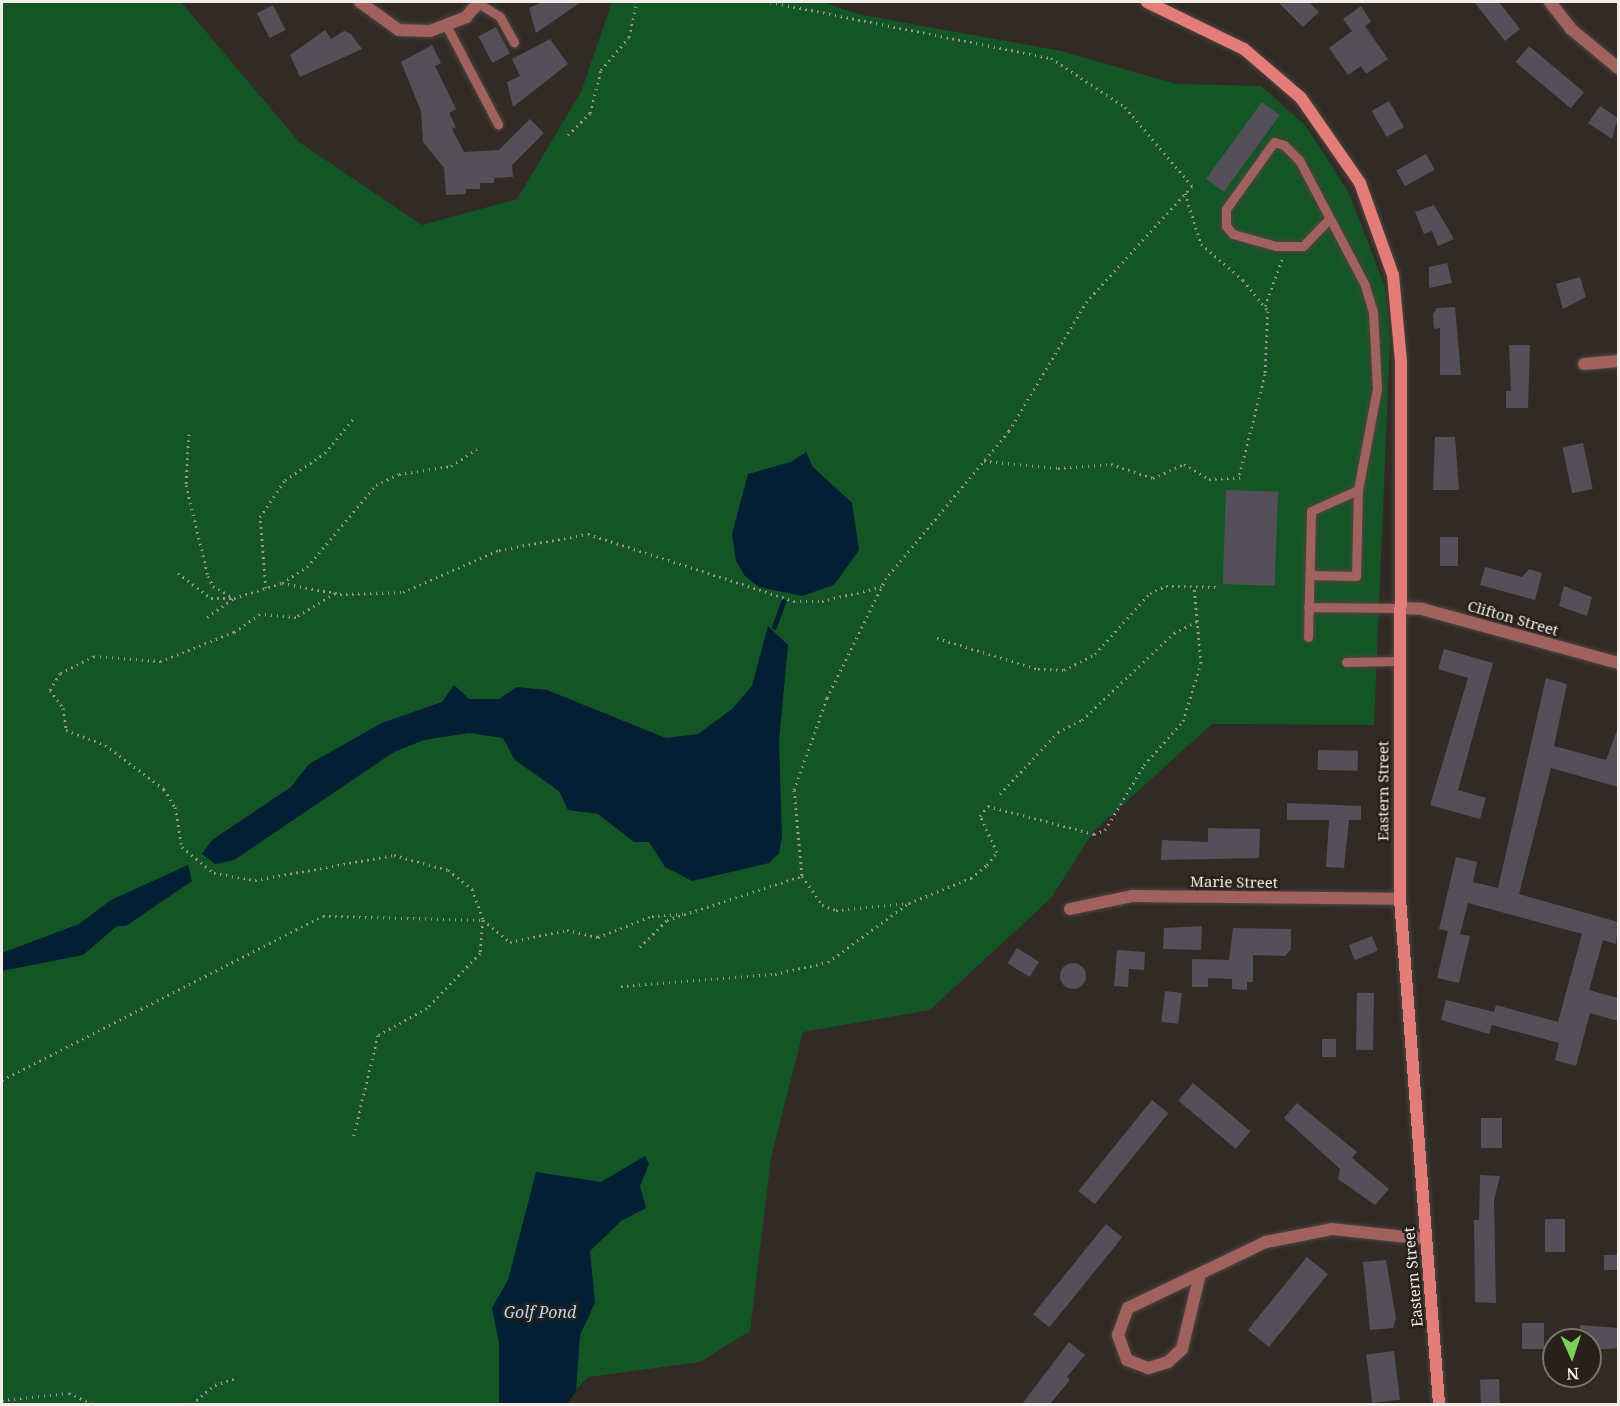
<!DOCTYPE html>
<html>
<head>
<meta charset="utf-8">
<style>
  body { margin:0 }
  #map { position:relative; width:1620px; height:1406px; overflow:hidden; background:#322a25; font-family:"Noto Serif",serif }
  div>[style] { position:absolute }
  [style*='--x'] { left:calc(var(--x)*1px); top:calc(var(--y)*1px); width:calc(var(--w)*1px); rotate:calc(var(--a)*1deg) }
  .green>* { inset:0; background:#145526 }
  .water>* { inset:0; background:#021f33 }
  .stream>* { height:4.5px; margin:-2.25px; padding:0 2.25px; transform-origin:2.25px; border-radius:2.25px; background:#021f33 }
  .building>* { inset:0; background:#54505a; transform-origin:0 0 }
  .round { border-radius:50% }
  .path>* { height:3px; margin-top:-1.5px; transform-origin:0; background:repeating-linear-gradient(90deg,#9a938f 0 1.5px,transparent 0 6px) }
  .roads { filter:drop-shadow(0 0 2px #4d4540) drop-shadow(0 0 2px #4d4540) }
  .lane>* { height:9px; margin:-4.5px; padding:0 4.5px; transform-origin:4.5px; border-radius:4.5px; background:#a1615c }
  .street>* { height:12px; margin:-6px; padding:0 6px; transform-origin:6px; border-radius:6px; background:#a1615c }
  .secondary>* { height:12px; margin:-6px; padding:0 6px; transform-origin:6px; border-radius:6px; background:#e47c77 }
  span { translate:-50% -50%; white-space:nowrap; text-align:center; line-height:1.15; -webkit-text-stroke:5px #28201b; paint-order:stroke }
  .street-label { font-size:15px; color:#f2ece8 }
  .water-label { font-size:16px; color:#afd9fa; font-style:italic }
  .frame { position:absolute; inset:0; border:3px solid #f2ece8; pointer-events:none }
  .north { position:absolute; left:1542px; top:1328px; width:60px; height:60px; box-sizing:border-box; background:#28201b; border:2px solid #79726d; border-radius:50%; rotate:177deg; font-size:16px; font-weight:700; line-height:24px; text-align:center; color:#f2ece8 }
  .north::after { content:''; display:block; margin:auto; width:21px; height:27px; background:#7ad156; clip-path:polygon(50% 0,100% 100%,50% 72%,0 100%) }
</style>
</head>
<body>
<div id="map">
  <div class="green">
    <i style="clip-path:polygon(2px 2px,181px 2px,299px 142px,422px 225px,517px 199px,581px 92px,612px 2px,823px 2px,857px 14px,1061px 51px,1176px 84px,1261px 86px,1306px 126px,1349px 193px,1385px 287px,1390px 341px,1374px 725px,1212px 724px,1094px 831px,1051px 898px,930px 1010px,803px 1032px,771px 1158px,750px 1331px,700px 1362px,588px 1377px,561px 1404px,2px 1404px)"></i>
  </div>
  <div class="water">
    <i style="clip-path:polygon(806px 452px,813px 467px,852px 503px,859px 550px,834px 585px,802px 596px,759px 587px,745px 576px,736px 561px,732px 534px,748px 474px,791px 462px)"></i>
    <i style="clip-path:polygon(768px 626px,788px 645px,779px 741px,782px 837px,779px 853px,769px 863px,692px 881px,665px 867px,649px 842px,634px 842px,598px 814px,568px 810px,559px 791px,515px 760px,503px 738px,469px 733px,424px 740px,394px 752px,234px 860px,215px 864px,202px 854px,212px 840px,291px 787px,309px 764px,382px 723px,442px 702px,454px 685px,469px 699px,499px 699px,517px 687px,547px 690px,666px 738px,698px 734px,732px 709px,752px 686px)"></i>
    <i style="clip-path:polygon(188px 865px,192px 881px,126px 926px,117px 926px,83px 955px,2px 971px,2px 953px,79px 924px,111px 900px)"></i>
    <i style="clip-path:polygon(645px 1156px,649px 1164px,640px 1186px,646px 1208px,621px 1221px,590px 1251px,595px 1303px,580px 1335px,576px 1391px,567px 1404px,499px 1404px,499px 1343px,492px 1308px,508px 1280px,536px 1172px,601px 1182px)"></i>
  </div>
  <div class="stream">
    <i style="--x:774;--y:627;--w:27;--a:-70"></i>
  </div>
  <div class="building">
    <i style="clip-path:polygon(542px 2px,581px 2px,536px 33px,529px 8px)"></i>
    <i style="clip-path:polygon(1278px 2px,1309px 2px,1319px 12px,1303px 27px)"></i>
    <i style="clip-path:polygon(1474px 2px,1499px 2px,1520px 29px,1505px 41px)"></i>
    <i style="left:273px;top:5px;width:28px;height:18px;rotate:63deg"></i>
    <i style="clip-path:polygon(1361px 6px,1371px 22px,1365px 26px,1388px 59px,1366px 74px,1361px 66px,1348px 75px,1329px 48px,1352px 31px,1343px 19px)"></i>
    <i style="left:496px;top:27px;width:30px;height:20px;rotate:62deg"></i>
    <i style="clip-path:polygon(325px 30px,331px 39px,344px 31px,351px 34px,362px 49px,300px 77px,290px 55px)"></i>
    <i style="clip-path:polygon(550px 39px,568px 64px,513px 107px,507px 82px,520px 76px,512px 59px)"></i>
    <i style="clip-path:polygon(432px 45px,441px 63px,435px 66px,456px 109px,449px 113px,456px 127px,452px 129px,464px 152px,499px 150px,530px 119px,544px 133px,512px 165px,513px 177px,494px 178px,494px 183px,480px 183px,480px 189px,466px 189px,466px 194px,446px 195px,444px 168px,423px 142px,421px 111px,401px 62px)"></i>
    <i style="left:1529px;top:46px;width:72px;height:21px;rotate:40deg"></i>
    <i style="left:1389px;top:101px;width:30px;height:20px;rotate:60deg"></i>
    <i style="left:1262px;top:102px;width:22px;height:95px;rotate:36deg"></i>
    <i style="clip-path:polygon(1600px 106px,1618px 118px,1612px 139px,1588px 123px)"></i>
    <i style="left:1426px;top:154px;width:18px;height:34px;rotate:61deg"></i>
    <i style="clip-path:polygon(1434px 205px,1454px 239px,1438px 246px,1432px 231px,1424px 234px,1415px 212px)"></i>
    <i style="clip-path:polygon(1447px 263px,1452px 283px,1429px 288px,1429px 267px)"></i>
    <i style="clip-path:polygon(1580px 277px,1586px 297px,1563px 309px,1556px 284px)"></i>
    <i style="clip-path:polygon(1455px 307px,1461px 375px,1440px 375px,1440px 328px,1434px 329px,1433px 314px,1437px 308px)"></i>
    <i style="clip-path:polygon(1509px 345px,1530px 345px,1528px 408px,1506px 408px,1506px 391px,1511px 391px)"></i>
    <i style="clip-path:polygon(1435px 437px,1455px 437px,1459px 490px,1433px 490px)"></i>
    <i style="left:1583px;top:443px;width:47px;height:21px;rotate:78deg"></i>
    <i style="left:1226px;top:490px;width:52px;height:94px;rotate:2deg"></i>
    <i style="left:1440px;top:537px;width:18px;height:29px"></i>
    <i style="clip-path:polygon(1485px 567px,1522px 577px,1529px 569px,1542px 573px,1535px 600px,1480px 585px)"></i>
    <i style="clip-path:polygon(1564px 586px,1592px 597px,1587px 616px,1559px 606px)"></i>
    <i style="clip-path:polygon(1444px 649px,1493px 663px,1458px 790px,1486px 798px,1480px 819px,1430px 805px,1468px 678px,1438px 669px)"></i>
    <i style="clip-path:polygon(1546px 678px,1567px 684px,1554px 746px,1606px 760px,1618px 728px,1618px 787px,1551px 768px,1519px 894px,1618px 922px,1616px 944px,1603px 940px,1589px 990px,1618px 998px,1618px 1021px,1590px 1013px,1576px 1066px,1555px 1060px,1559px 1043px,1492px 1025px,1489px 1034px,1441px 1020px,1446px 1000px,1494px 1012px,1496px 1005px,1558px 1022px,1582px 934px,1468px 903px,1460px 934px,1470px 936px,1459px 983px,1437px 978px,1448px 931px,1439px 929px,1456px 857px,1477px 862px,1473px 882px,1498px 888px)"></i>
    <i style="left:1318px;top:750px;width:40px;height:20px;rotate:1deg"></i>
    <i style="clip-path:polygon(1287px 803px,1361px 806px,1361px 820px,1349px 820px,1344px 868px,1326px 867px,1329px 820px,1287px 820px)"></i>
    <i style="clip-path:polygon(1208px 828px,1260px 829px,1259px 858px,1161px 860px,1162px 840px,1208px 842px)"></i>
    <i style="clip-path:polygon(1202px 926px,1201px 950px,1163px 949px,1164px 928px)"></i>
    <i style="clip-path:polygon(1233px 928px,1291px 929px,1291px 949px,1285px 956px,1253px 955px,1253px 982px,1247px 982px,1247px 990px,1232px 989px,1232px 979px,1208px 978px,1208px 987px,1192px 987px,1192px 959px,1229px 960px)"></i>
    <i style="left:1372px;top:936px;width:16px;height:25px;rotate:68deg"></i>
    <i style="left:1017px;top:948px;width:26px;height:18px;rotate:32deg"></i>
    <i style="clip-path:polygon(1117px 950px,1145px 952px,1144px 970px,1129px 969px,1128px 987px,1114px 986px)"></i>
    <i class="round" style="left:1060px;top:963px;width:26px;height:26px"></i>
    <i style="left:1165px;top:991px;width:17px;height:31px;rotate:7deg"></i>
    <i style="left:1374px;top:993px;width:57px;height:17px;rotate:91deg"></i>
    <i style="left:1322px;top:1039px;width:14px;height:18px"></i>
    <i style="left:1193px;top:1083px;width:75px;height:23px;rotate:40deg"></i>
    <i style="left:1152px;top:1100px;width:21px;height:117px;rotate:39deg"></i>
    <i style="clip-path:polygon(1297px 1103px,1357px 1152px,1352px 1158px,1389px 1189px,1375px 1205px,1338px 1179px,1340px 1169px,1284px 1118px)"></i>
    <i style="left:1481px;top:1118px;width:21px;height:30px"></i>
    <i style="clip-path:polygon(1480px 1175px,1500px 1176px,1494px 1200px,1496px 1303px,1475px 1302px,1474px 1220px,1479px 1220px)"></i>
    <i style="left:1545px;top:1219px;width:20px;height:33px"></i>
    <i style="left:1106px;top:1224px;width:21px;height:116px;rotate:39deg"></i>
    <i style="left:1604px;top:1255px;width:14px;height:15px"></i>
    <i style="left:1307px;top:1257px;width:27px;height:94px;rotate:39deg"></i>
    <i style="clip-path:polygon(1386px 1260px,1396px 1318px,1393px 1328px,1370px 1330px,1363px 1262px)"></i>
    <i style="left:1522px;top:1323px;width:22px;height:26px"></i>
    <i style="clip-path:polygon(1580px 1325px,1618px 1328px,1618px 1348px,1595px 1350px,1595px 1340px,1581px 1340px)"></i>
    <i style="clip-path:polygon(1069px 1342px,1085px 1355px,1067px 1377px,1070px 1380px,1050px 1404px,1022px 1404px)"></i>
    <i style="left:1394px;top:1351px;width:49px;height:28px;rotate:83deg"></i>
    <i style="left:1499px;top:1379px;width:25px;height:19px;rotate:88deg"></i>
  </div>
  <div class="path">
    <i style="--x:770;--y:2;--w:287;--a:11.3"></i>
    <i style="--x:1051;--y:58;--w:89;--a:33.5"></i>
    <i style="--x:1125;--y:107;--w:104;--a:49.7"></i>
    <i style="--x:1192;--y:186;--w:156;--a:132.4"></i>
    <i style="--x:1087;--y:301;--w:152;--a:121"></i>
    <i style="--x:1009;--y:431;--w:192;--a:129.9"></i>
    <i style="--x:886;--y:578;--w:134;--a:116.2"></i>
    <i style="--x:827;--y:698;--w:98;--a:109.7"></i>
    <i style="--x:794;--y:790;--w:86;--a:84.7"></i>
    <i style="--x:802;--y:876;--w:35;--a:55"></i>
    <i style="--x:822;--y:905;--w:15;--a:20"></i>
    <i style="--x:836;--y:910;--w:73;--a:-5.5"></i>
    <i style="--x:568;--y:135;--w:31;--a:-45"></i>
    <i style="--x:590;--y:113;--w:44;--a:-75.7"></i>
    <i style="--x:601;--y:70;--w:43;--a:-49.7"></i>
    <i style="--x:629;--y:37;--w:36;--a:-77"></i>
    <i style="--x:1185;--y:193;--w:53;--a:72.6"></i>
    <i style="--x:1201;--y:244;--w:55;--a:40.6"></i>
    <i style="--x:1243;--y:280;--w:40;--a:51"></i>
    <i style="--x:1268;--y:311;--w:63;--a:92.7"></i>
    <i style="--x:1265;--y:374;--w:106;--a:104.2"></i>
    <i style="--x:1265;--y:306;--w:52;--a:-69.8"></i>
    <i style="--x:189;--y:434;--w:51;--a:93.4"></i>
    <i style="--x:186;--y:485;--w:94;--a:76.4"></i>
    <i style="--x:208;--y:576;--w:11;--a:63"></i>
    <i style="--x:213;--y:586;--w:24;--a:30"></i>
    <i style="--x:984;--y:461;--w:74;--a:5.4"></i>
    <i style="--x:1058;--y:468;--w:53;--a:-4.3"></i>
    <i style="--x:1111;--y:464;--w:44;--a:18.4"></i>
    <i style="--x:1153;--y:478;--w:34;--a:-24"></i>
    <i style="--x:1184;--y:464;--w:29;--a:31"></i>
    <i style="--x:1209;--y:479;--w:34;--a:-3"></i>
    <i style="--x:178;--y:573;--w:41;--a:37.1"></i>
    <i style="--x:211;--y:598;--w:22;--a:0"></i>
    <i style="--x:282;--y:583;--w:30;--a:-33"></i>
    <i style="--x:307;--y:567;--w:107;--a:-49.9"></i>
    <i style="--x:376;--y:485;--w:25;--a:-26"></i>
    <i style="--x:399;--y:474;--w:53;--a:-8.7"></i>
    <i style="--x:451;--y:466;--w:31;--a:-33"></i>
    <i style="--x:266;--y:588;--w:71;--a:-94.8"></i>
    <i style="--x:260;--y:517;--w:45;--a:-56"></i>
    <i style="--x:285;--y:480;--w:48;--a:-34"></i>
    <i style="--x:325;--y:453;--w:45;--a:-50.4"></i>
    <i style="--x:335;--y:593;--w:46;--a:148.4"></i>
    <i style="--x:296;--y:617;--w:36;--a:-175"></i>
    <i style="--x:260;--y:614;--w:32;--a:145"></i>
    <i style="--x:234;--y:632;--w:79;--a:158.3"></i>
    <i style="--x:161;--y:661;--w:67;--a:-175.7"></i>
    <i style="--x:94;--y:656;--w:38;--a:153"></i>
    <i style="--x:60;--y:673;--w:20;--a:120"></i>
    <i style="--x:50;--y:690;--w:22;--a:54"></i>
    <i style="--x:63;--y:708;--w:22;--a:82"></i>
    <i style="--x:66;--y:730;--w:42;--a:21"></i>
    <i style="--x:105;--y:745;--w:74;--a:36.7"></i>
    <i style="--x:164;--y:789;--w:21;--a:59"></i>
    <i style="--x:175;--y:807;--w:41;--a:80.1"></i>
    <i style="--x:182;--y:847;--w:41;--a:39.1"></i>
    <i style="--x:214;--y:873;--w:42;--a:9.7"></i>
    <i style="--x:255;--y:880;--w:141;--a:-10.2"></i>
    <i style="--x:394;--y:855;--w:56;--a:15.5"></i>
    <i style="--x:448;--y:870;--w:31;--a:38"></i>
    <i style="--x:472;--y:889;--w:33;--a:70"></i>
    <i style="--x:483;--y:920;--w:33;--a:95"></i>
    <i style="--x:480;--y:953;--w:76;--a:133.9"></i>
    <i style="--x:427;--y:1008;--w:56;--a:151.1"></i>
    <i style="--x:378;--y:1035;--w:106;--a:103.6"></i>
    <i style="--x:207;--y:617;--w:33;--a:-35"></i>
    <i style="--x:234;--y:598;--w:50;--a:-17.4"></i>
    <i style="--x:282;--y:583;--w:59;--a:10.7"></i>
    <i style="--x:340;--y:594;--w:63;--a:-1.8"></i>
    <i style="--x:403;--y:592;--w:105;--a:-23.6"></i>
    <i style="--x:499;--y:550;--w:90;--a:-10.2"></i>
    <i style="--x:588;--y:534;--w:217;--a:18"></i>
    <i style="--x:794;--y:601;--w:28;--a:0"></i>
    <i style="--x:822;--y:601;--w:61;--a:-13.3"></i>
    <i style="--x:937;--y:638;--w:106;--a:17.1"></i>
    <i style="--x:1038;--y:669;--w:26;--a:2"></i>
    <i style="--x:1064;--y:670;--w:35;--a:-27"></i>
    <i style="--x:1095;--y:654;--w:82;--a:-48"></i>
    <i style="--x:1150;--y:593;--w:17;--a:-24"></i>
    <i style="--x:1166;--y:586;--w:51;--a:1.1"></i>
    <i style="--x:1000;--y:794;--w:85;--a:-46.9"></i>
    <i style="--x:1058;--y:732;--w:27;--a:-27"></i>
    <i style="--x:1082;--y:720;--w:127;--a:-43.4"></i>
    <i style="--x:1174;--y:633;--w:27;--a:-27"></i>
    <i style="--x:640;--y:947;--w:38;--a:-45"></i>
    <i style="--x:667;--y:920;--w:142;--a:-18.1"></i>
    <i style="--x:621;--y:986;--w:154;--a:-4.5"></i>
    <i style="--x:775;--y:974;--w:54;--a:-12.8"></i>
    <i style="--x:828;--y:962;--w:100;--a:-36.1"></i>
    <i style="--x:909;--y:903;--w:67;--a:-22"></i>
    <i style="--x:971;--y:878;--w:21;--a:-39"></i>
    <i style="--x:987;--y:865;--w:16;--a:-52"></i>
    <i style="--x:997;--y:852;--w:40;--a:-115"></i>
    <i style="--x:980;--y:816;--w:13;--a:-51"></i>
    <i style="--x:988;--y:806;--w:110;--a:14.8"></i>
    <i style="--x:1094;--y:834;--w:12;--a:-20"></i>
    <i style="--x:1105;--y:830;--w:76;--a:-59"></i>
    <i style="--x:1144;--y:765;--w:59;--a:-48.4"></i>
    <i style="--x:1183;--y:721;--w:61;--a:-72.8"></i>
    <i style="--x:1201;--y:663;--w:77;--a:-95.2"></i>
    <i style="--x:2;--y:1080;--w:360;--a:-27.1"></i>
    <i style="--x:323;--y:916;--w:160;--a:1.4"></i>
    <i style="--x:483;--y:920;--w:35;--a:39"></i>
    <i style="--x:510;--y:942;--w:58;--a:-11.9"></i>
    <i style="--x:567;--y:930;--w:32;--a:13"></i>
    <i style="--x:598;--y:937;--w:58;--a:-21.3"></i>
    <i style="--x:652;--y:916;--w:31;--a:-4"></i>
    <i style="--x:2;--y:1400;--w:67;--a:-6"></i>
    <i style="--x:69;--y:1393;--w:26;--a:25"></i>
    <i style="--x:192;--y:1404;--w:30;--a:-40"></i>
    <i style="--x:215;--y:1385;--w:20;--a:-18"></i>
  </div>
  <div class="roads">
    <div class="lane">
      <i style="--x:478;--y:3;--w:26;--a:32"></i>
      <i style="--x:500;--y:17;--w:29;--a:61"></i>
      <i style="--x:447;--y:27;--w:110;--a:62.3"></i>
      <i style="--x:1309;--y:575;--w:47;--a:1.2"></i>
      <i style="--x:1356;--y:576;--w:86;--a:-88.7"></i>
      <i style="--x:1358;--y:490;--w:104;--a:-79.4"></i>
      <i style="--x:1377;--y:388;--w:76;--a:-93"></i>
      <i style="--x:1373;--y:312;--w:28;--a:-107"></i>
      <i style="--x:1365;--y:285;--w:141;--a:-117.8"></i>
      <i style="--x:1299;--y:160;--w:21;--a:-135"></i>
      <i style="--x:1284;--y:145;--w:10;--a:-163"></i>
      <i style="--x:1274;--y:142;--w:82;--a:125.6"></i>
      <i style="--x:1226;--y:209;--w:17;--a:90"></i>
      <i style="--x:1226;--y:226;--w:11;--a:49"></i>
      <i style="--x:1233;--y:234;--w:45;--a:15.6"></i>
      <i style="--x:1276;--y:246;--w:27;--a:0"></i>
      <i style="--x:1303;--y:246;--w:37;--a:-46"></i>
      <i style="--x:1308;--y:607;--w:91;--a:0.6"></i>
      <i style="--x:1308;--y:637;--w:126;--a:-88.6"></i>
      <i style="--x:1311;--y:511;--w:51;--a:-24.1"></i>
      <i style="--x:1346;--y:662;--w:52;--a:-1.1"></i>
    </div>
    <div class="street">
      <i style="--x:360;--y:2;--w:48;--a:35.7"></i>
      <i style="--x:399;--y:30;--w:31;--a:2"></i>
      <i style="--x:430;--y:31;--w:39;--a:-21"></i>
      <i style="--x:466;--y:17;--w:20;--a:-49"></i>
      <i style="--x:1550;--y:2;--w:34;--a:52"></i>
      <i style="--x:1571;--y:29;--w:61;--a:39.7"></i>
      <i style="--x:1584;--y:364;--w:34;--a:-5"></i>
      <i style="--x:1399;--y:608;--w:23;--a:2"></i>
      <i style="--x:1422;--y:609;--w:203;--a:15.4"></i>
      <i style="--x:1070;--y:909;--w:63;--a:-11.8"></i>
      <i style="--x:1132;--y:896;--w:268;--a:0.6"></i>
      <i style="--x:1199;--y:1278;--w:73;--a:103.5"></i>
      <i style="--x:1182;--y:1349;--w:19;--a:137"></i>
      <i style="--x:1168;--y:1362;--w:21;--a:163"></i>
      <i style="--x:1148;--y:1368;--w:22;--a:-159"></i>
      <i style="--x:1127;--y:1360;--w:27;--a:-110"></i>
      <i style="--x:1118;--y:1335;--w:29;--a:-70"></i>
      <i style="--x:1128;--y:1308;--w:153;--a:-25.6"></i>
      <i style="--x:1266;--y:1242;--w:67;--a:-11.1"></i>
      <i style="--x:1332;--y:1229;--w:94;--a:6.1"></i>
    </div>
    <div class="secondary">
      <i style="--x:1147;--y:2;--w:108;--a:25.9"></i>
      <i style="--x:1244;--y:49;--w:75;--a:40.7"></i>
      <i style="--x:1301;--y:98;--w:103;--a:55.2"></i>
      <i style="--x:1360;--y:183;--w:98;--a:70.3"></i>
      <i style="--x:1393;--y:275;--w:86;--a:84.7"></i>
      <i style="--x:1401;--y:361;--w:538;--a:90.11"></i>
      <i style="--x:1400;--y:899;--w:507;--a:85.58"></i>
    </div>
  </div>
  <div class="street-label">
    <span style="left:1513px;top:618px;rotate:16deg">Clifton Street</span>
    <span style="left:1383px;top:791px;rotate:-90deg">Eastern Street</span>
    <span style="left:1234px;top:882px;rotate:1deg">Marie Street</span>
    <span style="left:1413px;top:1277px;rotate:-95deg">Eastern Street</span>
  </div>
  <div class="water-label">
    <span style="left:540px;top:1312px">Golf Pond</span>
  </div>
  <div class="frame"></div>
  <div class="north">N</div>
</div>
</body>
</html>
